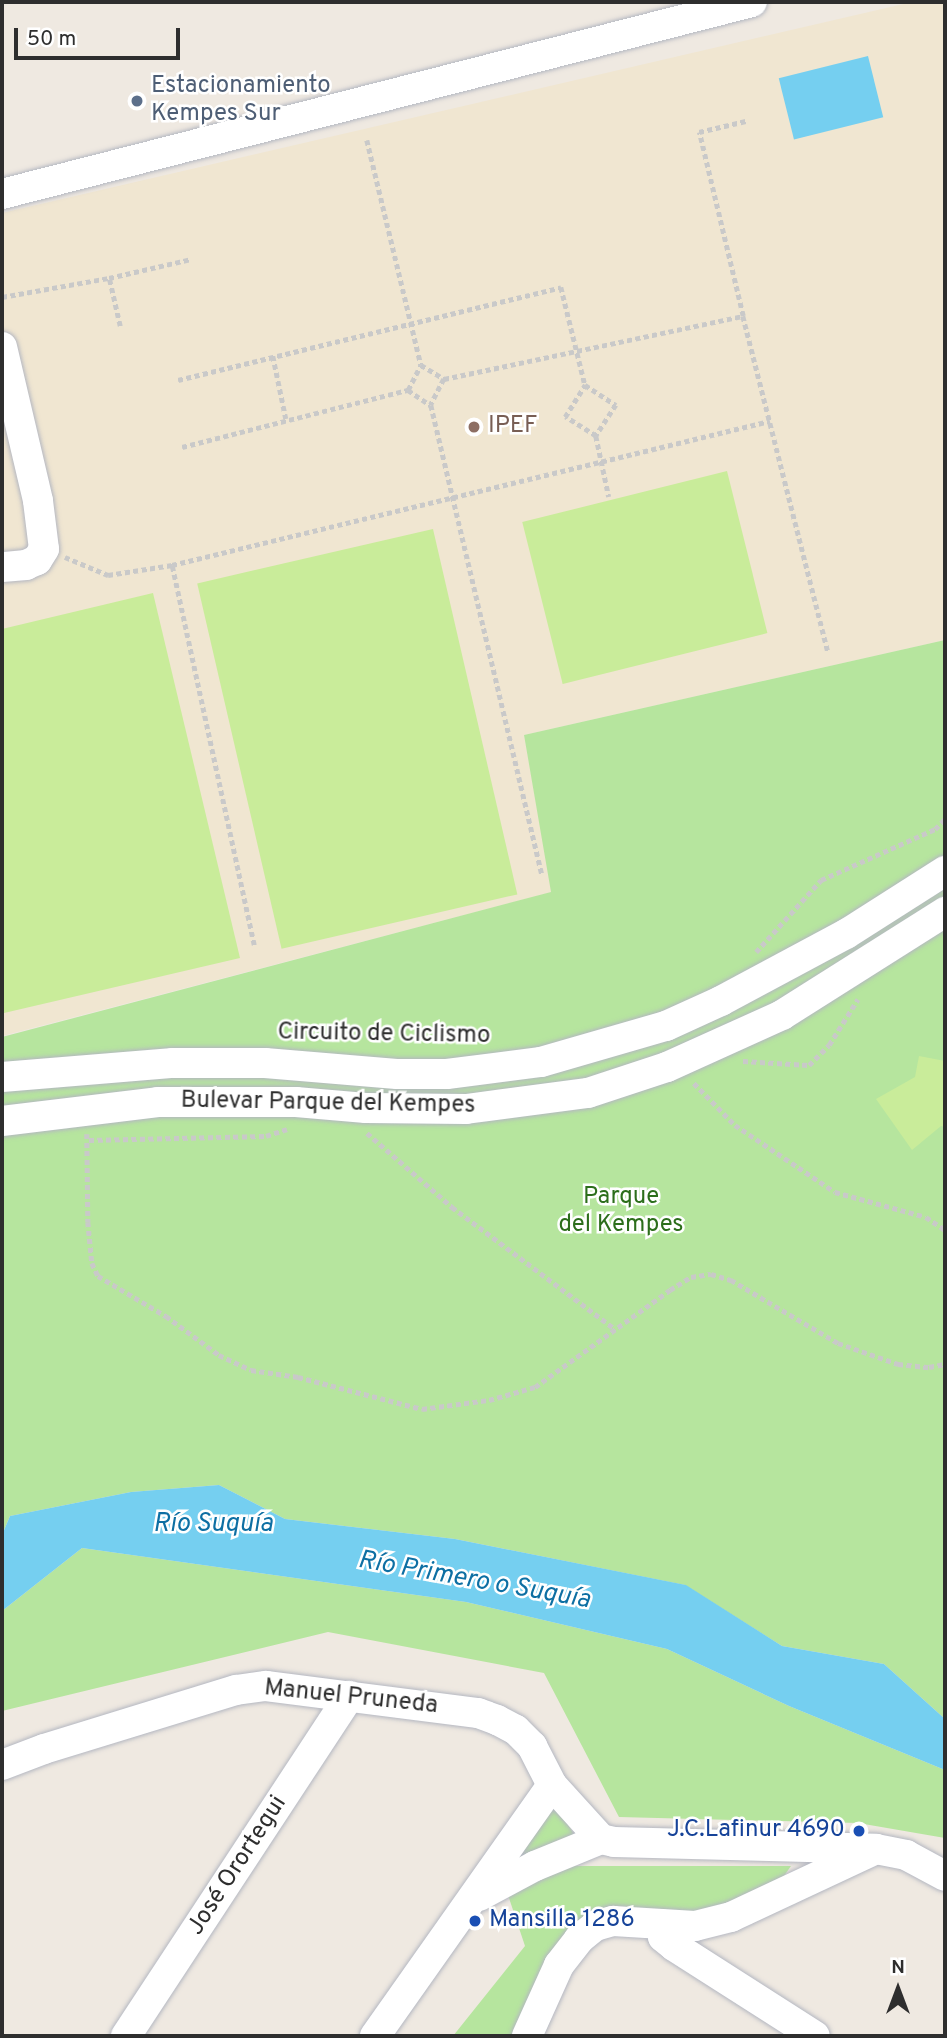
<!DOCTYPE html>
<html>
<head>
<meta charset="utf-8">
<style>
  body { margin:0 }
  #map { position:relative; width:947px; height:2038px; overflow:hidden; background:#efe9e1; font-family:Overpass,sans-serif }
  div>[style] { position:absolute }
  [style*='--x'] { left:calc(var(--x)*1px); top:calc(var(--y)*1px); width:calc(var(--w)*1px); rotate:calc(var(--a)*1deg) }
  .education>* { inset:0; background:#f0e6d1 }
  .green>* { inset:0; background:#b6e59e }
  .pitch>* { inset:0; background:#c9ec9a; transform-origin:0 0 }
  .water>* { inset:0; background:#75cff0; transform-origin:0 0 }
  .path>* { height:4.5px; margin-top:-2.25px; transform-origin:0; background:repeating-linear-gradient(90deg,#c9c9c9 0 5px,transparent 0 8.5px) }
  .roads { filter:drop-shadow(0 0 2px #b4b7c1) drop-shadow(0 0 2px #b4b7c1) }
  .minor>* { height:30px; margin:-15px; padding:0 15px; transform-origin:15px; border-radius:15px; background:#fff }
  .dots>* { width:19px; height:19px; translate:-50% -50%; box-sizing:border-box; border:4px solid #fff; border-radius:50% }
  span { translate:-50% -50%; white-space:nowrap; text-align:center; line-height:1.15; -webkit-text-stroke:5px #fff; paint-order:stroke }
  .service-label { font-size:24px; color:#4e5e75 }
  .left { translate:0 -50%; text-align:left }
  .education-label { font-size:24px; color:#785e54 }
  .street-label { font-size:24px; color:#2e2e2e }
  .park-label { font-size:24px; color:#2c6e1b }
  .transit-label { font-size:24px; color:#164399 }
  .right { translate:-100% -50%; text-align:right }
  .water-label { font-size:26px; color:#0d6fa3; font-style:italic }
  .frame { position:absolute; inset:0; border:4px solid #2e2e2e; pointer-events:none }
  .north { position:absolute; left:863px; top:1954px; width:70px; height:70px; -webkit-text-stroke:5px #fff; paint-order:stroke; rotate:0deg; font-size:19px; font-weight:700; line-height:28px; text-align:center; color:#2e2e2e }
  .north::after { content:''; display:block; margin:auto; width:24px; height:32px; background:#2e2e2e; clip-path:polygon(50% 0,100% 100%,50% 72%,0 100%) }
  .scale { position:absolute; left:14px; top:28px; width:166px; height:32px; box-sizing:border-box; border:4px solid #2e2e2e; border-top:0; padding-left:9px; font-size:21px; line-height:24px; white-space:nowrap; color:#2e2e2e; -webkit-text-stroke:5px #fff; paint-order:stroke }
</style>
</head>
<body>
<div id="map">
  <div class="education">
    <i style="clip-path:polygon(912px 2px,945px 2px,945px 640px,524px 735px,552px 892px,2px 1036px,2px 213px)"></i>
  </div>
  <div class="green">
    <i style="clip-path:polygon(945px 640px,945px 1719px,884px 1664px,782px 1646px,685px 1585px,455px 1539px,285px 1519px,219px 1485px,131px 1492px,10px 1516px,2px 1535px,2px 1037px,551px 892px,524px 735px)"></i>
    <i style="clip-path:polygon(82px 1548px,466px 1602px,667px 1649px,789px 1706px,945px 1770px,945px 1838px,858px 1823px,619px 1817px,544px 1673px,328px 1632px,2px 1711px,2px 1611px)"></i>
    <i style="clip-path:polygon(552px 1799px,580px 1844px,492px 1882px)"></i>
    <i style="clip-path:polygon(554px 1866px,791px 1866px,779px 1883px,760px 1896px,689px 1913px,587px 1922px,519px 2036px,453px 2036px,525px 1946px,504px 1883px)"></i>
  </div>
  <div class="pitch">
    <i style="left:727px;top:471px;width:167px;height:211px;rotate:76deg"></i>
    <i style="left:433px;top:529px;width:375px;height:242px;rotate:77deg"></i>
    <i style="clip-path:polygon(153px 593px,240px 958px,4px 1013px,2px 1002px,2px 629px)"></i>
    <i style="clip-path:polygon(919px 1056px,945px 1061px,945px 1127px,941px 1126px,912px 1150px,876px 1099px,915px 1077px)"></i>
  </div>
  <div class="water">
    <i style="left:868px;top:56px;width:63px;height:92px;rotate:76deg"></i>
    <i style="clip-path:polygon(219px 1485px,285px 1519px,455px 1539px,686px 1585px,782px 1646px,884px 1664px,945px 1719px,945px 1770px,789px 1706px,667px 1649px,466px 1602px,82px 1548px,2px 1611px,2px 1535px,10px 1516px,131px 1492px)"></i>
  </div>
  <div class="path">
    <i style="--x:367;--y:140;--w:231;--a:76.5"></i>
    <i style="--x:2;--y:297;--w:109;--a:-10.1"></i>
    <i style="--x:743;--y:316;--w:189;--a:-103.4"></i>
    <i style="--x:699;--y:132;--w:48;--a:-13.2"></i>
    <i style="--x:120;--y:326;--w:49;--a:-102.9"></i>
    <i style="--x:109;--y:278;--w:84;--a:-13"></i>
    <i style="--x:273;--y:356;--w:64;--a:78.3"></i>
    <i style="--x:444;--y:379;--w:29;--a:117"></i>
    <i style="--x:431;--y:405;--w:482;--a:76.7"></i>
    <i style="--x:178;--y:380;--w:394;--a:-13.6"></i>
    <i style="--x:561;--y:287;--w:101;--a:76.2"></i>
    <i style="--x:585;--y:385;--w:37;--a:33"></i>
    <i style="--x:616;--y:405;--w:37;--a:123"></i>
    <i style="--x:596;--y:436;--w:36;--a:-148"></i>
    <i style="--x:565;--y:417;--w:38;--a:-58"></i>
    <i style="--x:408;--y:390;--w:27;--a:34"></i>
    <i style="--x:596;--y:436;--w:62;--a:78"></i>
    <i style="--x:182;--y:447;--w:233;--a:-14.2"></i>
    <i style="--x:408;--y:390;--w:28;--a:-63"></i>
    <i style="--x:421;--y:365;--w:27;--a:31"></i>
    <i style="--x:444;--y:379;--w:306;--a:-11.9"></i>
    <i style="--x:743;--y:316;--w:348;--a:75.8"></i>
    <i style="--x:65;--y:557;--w:47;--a:22.7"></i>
    <i style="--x:108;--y:575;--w:65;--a:-8.9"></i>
    <i style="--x:254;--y:945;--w:389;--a:-102.2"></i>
    <i style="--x:172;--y:565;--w:615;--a:-13.54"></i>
    <i style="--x:756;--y:952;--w:97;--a:-47.9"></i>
    <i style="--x:821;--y:880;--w:125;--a:-24.1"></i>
    <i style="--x:935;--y:829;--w:14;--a:-45"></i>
    <i style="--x:743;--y:1061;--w:66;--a:3.5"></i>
    <i style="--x:809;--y:1065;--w:28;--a:-45"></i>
    <i style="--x:829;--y:1045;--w:54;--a:-57.8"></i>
    <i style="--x:694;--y:1083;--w:59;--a:45.7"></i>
    <i style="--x:735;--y:1125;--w:120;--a:33.8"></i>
    <i style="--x:835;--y:1192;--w:94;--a:15.4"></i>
    <i style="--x:926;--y:1217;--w:23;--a:34"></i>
    <i style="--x:367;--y:1133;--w:113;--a:41"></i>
    <i style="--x:452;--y:1207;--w:202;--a:36.8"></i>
    <i style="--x:87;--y:1134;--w:88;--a:89.3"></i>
    <i style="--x:88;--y:1222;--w:41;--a:84.4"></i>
    <i style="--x:92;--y:1263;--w:14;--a:65"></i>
    <i style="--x:98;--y:1276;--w:79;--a:30.5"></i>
    <i style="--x:166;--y:1316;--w:66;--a:36.3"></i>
    <i style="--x:219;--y:1355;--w:35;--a:25"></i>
    <i style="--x:251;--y:1370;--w:48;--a:8.5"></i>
    <i style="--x:298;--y:1377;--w:128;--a:14.5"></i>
    <i style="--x:422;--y:1409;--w:68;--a:-7.7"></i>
    <i style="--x:489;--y:1400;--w:48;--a:-15.8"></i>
    <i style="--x:535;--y:1387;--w:166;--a:-35.7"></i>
    <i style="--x:670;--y:1290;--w:25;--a:-32"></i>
    <i style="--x:691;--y:1277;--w:20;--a:-9"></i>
    <i style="--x:711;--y:1274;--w:21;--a:17"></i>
    <i style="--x:731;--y:1280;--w:124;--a:30.5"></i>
    <i style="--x:838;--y:1343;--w:64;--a:19.3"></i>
    <i style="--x:898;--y:1364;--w:31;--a:6"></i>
    <i style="--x:929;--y:1367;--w:16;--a:-11"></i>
    <i style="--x:89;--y:1140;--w:177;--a:-1.3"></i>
    <i style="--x:266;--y:1136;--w:22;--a:-18"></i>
  </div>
  <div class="roads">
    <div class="minor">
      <i style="--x:2;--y:194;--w:774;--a:-14.36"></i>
      <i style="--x:2;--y:347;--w:158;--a:76.8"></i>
      <i style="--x:38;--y:501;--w:48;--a:82.9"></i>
      <i style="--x:44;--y:549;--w:13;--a:122"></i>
      <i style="--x:37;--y:560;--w:12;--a:156"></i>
      <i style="--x:26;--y:565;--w:24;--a:175"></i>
      <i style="--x:2;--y:1077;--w:172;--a:-4.7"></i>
      <i style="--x:173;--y:1063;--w:92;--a:0"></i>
      <i style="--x:265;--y:1063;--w:132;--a:4.8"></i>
      <i style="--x:397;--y:1074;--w:50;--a:0"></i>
      <i style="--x:447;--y:1074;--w:95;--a:-7.3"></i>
      <i style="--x:541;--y:1062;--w:130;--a:-16.1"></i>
      <i style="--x:666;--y:1026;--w:60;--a:-24.4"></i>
      <i style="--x:721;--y:1001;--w:142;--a:-28.2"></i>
      <i style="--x:846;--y:934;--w:117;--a:-32.5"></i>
      <i style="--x:2;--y:1121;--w:157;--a:-6.9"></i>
      <i style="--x:158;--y:1102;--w:138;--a:0"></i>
      <i style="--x:296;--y:1102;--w:70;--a:4.9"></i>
      <i style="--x:366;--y:1108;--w:100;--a:0.6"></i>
      <i style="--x:466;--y:1109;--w:123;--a:-7.5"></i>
      <i style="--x:588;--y:1093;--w:83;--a:-18.2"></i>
      <i style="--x:667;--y:1067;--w:126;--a:-24.3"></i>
      <i style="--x:782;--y:1015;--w:193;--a:-32.3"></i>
      <i style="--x:2;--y:1765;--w:45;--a:-20.9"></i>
      <i style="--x:44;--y:1749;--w:201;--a:-17.1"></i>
      <i style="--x:236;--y:1690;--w:30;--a:-8"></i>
      <i style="--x:266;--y:1686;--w:214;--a:7.3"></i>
      <i style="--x:478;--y:1713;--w:20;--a:20"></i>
      <i style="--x:497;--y:1720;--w:21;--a:28"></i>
      <i style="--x:516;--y:1730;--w:23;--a:45"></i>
      <i style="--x:532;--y:1746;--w:44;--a:62.9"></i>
      <i style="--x:552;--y:1785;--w:73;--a:47.8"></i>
      <i style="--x:601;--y:1839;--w:13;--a:13"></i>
      <i style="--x:614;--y:1842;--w:262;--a:1.5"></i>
      <i style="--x:876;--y:1849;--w:31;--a:11"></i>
      <i style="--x:906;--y:1855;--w:44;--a:28.3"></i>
      <i style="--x:479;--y:1896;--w:64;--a:-28.2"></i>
      <i style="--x:535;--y:1866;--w:71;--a:-22.2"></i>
      <i style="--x:661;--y:1924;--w:13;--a:81"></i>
      <i style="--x:663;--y:1937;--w:14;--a:39"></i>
      <i style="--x:674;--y:1946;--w:167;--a:32.6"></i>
      <i style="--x:126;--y:2036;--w:407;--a:-56.7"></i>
      <i style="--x:375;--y:2036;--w:307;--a:-54.8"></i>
      <i style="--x:527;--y:2036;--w:78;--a:-65.7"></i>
      <i style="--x:559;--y:1965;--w:33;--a:-52"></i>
      <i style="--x:579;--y:1939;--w:21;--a:-39"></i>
      <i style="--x:595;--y:1926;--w:19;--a:-16"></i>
      <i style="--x:613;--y:1921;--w:82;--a:3.5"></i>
      <i style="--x:695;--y:1926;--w:37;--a:-14"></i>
      <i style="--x:731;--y:1917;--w:160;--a:-25.1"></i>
    </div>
  </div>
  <div class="dots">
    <i style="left:137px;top:101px;background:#5c6f8a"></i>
    <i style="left:474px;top:427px;background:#8d6e63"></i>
    <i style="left:859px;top:1831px;background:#1a4fb4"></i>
    <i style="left:475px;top:1921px;background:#1a4fb4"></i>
  </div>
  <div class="service-label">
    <span class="left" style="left:151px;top:101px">Estacionamiento<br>Kempes Sur</span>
  </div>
  <div class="education-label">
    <span class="left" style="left:488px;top:427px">IPEF</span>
  </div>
  <div class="street-label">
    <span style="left:384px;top:1035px;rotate:1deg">Circuito de Ciclismo</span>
    <span style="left:328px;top:1104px;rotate:1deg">Bulevar Parque del Kempes</span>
    <span style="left:351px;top:1698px;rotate:6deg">Manuel Pruneda</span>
    <span style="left:238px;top:1866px;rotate:-57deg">José Orortegui</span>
  </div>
  <div class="park-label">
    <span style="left:621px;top:1212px">Parque<br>del Kempes</span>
  </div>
  <div class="transit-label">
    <span class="right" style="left:845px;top:1831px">J.C.Lafinur 4690</span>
    <span class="left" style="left:489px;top:1921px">Mansilla 1286</span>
  </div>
  <div class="water-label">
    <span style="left:213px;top:1525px">Río Suquía</span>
    <span style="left:474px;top:1581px;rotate:10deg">Río Primero o Suquía</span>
  </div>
  <div class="frame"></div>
  <div class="north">N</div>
  <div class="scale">50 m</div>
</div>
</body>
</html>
